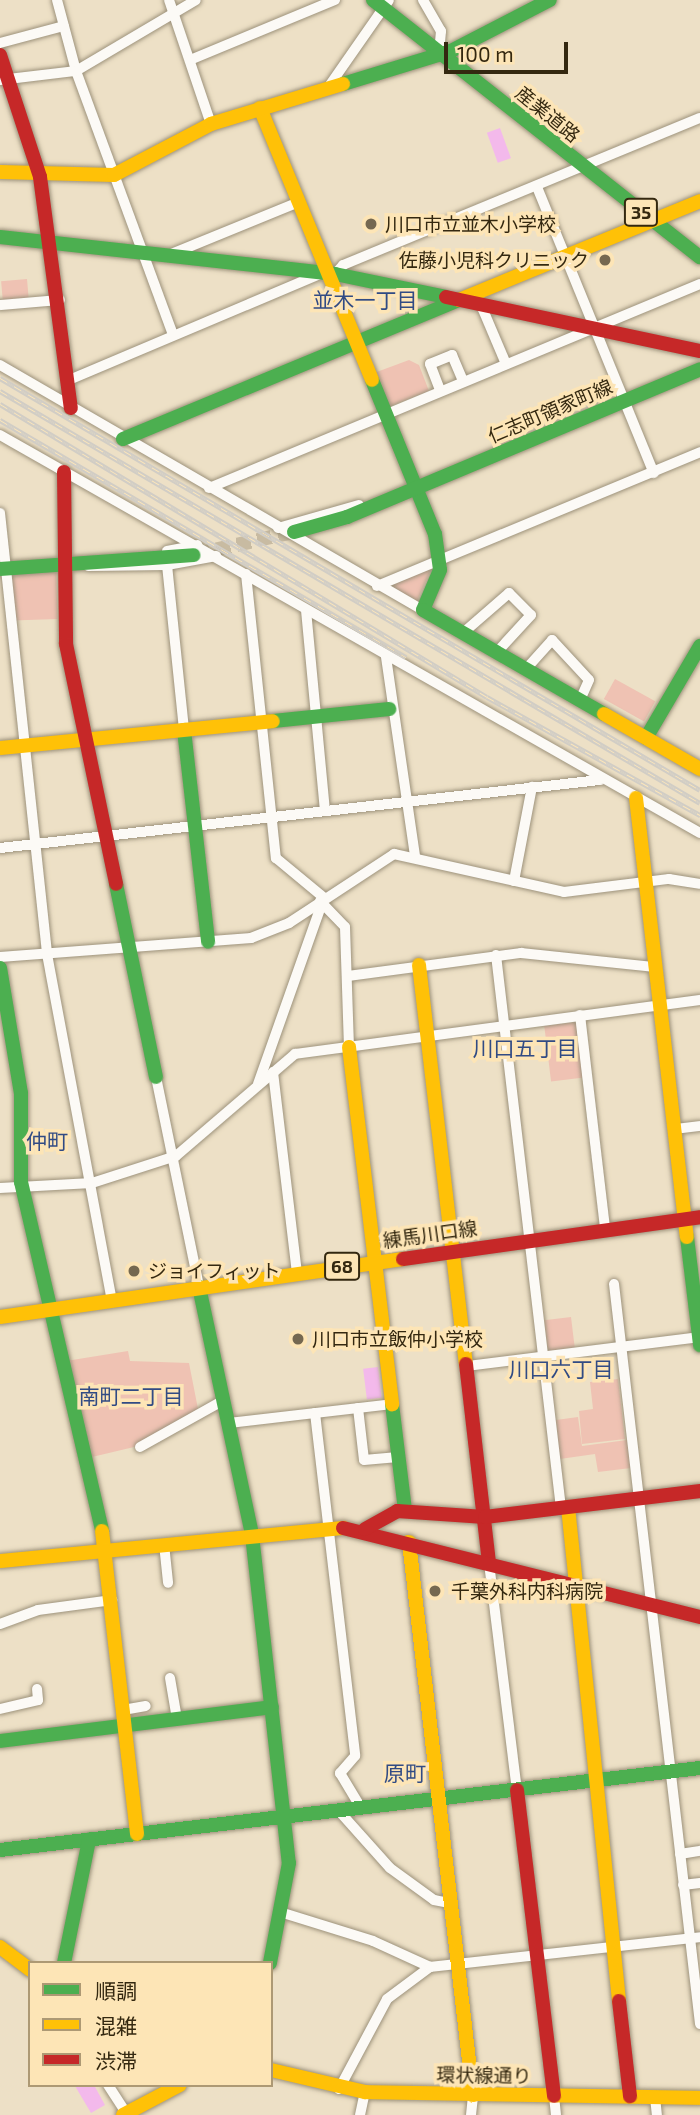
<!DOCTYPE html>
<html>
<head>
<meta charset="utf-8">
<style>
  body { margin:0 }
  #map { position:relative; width:700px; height:2115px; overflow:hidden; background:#ede0c6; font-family:"Exo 2","Noto Sans JP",sans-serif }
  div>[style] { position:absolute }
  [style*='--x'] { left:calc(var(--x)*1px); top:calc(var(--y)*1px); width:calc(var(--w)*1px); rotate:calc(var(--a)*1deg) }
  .green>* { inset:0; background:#efc2b3; transform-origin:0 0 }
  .water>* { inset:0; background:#f3b9eb; transform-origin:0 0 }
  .secondary-tunnel>* { height:14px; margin-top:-7px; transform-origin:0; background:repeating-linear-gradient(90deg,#c8bba2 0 14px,transparent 0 21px) }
  .roads { filter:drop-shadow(0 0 2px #9d927b) drop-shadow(0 0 2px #9d927b) }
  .street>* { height:10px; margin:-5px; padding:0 5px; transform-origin:5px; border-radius:5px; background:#fcfaf6 }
  .fast>* { height:14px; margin:-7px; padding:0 7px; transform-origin:7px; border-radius:7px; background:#4caf50 }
  .slow>* { height:14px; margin:-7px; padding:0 7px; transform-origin:7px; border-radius:7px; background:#ffc107 }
  .jam>* { height:14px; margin:-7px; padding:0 7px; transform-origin:7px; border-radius:7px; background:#c62828 }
  .rail>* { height:5px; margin-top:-2.5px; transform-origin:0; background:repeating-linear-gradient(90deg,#fde5b6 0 8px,#d1cdc5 0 16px); box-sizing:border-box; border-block:2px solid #d1cdc5 }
  .dots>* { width:19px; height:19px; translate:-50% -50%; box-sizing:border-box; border:4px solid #fde5b6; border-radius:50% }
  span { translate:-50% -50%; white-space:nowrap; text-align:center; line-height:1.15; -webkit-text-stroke:7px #fde5b6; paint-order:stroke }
  .shield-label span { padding:2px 5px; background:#fde5b6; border:2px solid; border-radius:5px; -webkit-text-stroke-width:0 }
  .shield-label { font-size:18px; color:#342810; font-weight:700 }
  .street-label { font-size:19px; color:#342810 }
  .poi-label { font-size:19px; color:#342810 }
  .left { translate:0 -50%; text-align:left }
  .right { translate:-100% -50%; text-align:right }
  .neighbourhood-label { font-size:21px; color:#314b84 }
  .legend { position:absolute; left:28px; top:1961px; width:245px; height:126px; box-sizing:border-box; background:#fde5b6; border:2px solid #ad9974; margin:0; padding:9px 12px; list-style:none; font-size:21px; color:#342810 }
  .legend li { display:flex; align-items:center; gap:14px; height:35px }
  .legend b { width:35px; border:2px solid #ad9974 }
  .scale { position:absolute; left:444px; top:42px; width:124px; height:32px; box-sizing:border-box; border:4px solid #342810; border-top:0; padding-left:9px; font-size:21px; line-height:24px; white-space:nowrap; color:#342810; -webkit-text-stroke:5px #fde5b6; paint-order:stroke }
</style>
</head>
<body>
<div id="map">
  <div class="green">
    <i style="left:27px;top:279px;width:21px;height:26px;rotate:85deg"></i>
    <i style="clip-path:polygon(409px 360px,419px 365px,429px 391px,388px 407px,374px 373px)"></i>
    <i style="clip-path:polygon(431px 569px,417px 601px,389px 585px)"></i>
    <i style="left:56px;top:572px;width:47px;height:45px;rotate:88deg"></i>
    <i style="left:615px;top:679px;width:46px;height:23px;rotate:29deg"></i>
    <i style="left:577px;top:1022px;width:56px;height:33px;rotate:83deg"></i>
    <i style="left:571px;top:1317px;width:32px;height:27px;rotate:83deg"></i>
    <i style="clip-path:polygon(128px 1351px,130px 1361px,189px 1363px,198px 1409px,134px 1447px,92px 1457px,66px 1361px)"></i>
    <i style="clip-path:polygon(618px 1379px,625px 1439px,582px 1444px,579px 1411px,593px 1409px,590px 1382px)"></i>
    <i style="clip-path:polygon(578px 1417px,582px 1446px,627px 1440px,631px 1468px,598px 1472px,595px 1454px,560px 1459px,556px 1420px)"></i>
  </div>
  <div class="water">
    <i style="left:500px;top:128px;width:32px;height:14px;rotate:70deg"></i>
    <i style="left:378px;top:1367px;width:31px;height:15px;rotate:83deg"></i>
    <i style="clip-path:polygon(94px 2085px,105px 2105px,91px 2113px,75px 2086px)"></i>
  </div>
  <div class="secondary-tunnel">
    <i style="--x:196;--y:554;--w:100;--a:-12.7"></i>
  </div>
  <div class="roads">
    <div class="street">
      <i style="--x:57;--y:0;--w:73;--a:75"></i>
      <i style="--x:76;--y:71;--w:281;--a:69.8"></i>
      <i style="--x:169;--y:0;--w:131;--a:71.3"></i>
      <i style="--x:423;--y:0;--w:36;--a:60"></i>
      <i style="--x:441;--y:31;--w:21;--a:95"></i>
      <i style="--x:0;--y:43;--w:66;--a:-14.9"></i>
      <i style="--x:190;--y:60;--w:157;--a:-22.5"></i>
      <i style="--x:0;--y:80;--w:77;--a:-6.8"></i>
      <i style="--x:76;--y:71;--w:139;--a:-30.6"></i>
      <i style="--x:327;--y:89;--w:108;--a:-55.1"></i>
      <i style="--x:537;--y:187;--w:309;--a:67.8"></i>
      <i style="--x:169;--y:255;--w:140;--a:-22.2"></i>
      <i style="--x:335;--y:274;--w:12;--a:-48"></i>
      <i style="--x:343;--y:265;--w:386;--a:-22.4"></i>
      <i style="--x:0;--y:305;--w:60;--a:-4.8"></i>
      <i style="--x:481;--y:305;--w:64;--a:67"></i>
      <i style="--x:0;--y:365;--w:489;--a:30.1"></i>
      <i style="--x:69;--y:380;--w:272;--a:-22.9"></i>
      <i style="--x:440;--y:390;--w:28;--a:-111"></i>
      <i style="--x:430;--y:364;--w:24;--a:-22"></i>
      <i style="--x:452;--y:355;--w:28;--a:67"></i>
      <i style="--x:0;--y:435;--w:805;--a:29.62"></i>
      <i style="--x:209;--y:488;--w:532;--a:-22.56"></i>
      <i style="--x:0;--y:513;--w:443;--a:83.9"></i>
      <i style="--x:47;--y:954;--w:352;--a:79.4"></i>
      <i style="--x:278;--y:528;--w:84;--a:-15.9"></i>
      <i style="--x:167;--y:551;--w:31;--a:-11"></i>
      <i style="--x:167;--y:565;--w:166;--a:84.1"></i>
      <i style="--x:88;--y:566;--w:79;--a:-0.7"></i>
      <i style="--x:167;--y:565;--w:50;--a:-10.4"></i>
      <i style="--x:246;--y:574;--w:286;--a:84"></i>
      <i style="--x:276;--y:858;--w:61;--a:39.7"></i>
      <i style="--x:377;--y:586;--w:350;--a:-22.5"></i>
      <i style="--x:306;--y:610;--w:202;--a:84.6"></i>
      <i style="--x:463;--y:633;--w:61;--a:-41"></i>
      <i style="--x:509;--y:593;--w:31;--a:45"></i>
      <i style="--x:531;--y:615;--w:50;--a:132.6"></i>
      <i style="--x:386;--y:657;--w:201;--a:81.7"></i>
      <i style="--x:526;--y:669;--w:39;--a:-48"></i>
      <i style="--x:552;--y:640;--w:54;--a:47.2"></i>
      <i style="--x:589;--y:680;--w:22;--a:114"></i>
      <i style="--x:0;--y:848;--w:604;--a:-6.47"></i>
      <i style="--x:514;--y:881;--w:96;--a:-79.2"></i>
      <i style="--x:320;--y:901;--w:36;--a:46"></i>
      <i style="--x:345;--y:927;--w:120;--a:88.1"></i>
      <i style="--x:496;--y:955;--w:557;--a:83.3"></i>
      <i style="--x:0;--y:957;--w:252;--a:-4.3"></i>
      <i style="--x:251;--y:938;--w:41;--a:-21.5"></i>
      <i style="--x:289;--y:923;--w:126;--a:-33.3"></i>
      <i style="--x:394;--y:854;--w:174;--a:12.6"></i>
      <i style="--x:564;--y:892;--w:106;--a:-7.1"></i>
      <i style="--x:669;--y:879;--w:31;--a:9"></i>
      <i style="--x:348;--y:976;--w:175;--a:-7.6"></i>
      <i style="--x:521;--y:953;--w:135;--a:6"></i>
      <i style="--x:580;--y:1015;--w:213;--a:83.3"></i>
      <i style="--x:273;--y:1072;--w:201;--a:83.2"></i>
      <i style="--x:156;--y:1077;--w:214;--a:78.4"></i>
      <i style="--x:258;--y:1084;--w:192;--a:-70.5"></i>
      <i style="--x:675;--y:1129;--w:25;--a:-7"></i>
      <i style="--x:0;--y:1188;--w:92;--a:-3.1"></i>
      <i style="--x:92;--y:1183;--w:88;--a:-17.8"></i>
      <i style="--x:176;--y:1156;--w:157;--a:-40.6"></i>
      <i style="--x:295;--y:1054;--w:409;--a:-7.6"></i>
      <i style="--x:614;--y:1284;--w:745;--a:83.37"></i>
      <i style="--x:467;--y:1366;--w:234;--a:-7.1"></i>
      <i style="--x:358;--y:1408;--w:52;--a:83.4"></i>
      <i style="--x:364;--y:1460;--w:34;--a:-5"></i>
      <i style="--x:315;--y:1413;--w:345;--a:83.3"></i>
      <i style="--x:355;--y:1756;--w:23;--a:131"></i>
      <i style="--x:340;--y:1773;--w:41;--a:59"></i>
      <i style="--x:229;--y:1423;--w:164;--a:-6.6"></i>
      <i style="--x:140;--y:1447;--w:96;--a:-29.2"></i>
      <i style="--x:164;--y:1544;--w:39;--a:84"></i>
      <i style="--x:489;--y:1563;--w:229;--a:83"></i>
      <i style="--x:0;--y:1624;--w:40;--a:-20.2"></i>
      <i style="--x:38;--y:1610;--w:75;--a:-7.7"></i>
      <i style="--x:170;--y:1678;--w:42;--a:80.3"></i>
      <i style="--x:0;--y:1709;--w:39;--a:-13"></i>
      <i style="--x:38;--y:1700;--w:11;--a:-95"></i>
      <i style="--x:123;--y:1710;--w:23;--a:-10"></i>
      <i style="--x:339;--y:1811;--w:76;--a:48.2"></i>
      <i style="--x:390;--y:1868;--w:54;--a:36"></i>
      <i style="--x:434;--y:1900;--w:16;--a:11"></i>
      <i style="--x:680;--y:1854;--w:20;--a:-9"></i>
      <i style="--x:683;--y:1885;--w:17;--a:-7"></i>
      <i style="--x:280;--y:1912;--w:97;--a:17.3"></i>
      <i style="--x:373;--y:1941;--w:63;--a:24.5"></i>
      <i style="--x:108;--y:2085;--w:33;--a:57"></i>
      <i style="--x:339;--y:2089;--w:102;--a:-61.9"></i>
      <i style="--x:387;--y:1999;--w:54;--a:-36.7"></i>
      <i style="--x:430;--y:1967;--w:272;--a:-6.3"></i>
      <i style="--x:554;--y:2096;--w:19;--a:84"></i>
      <i style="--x:655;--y:2097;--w:18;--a:84"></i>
      <i style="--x:360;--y:2115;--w:24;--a:-78"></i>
      <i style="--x:471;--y:2115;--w:20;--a:-84"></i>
    </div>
    <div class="fast">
      <i style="--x:373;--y:0;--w:416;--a:38.2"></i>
      <i style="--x:343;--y:84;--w:113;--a:-17"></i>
      <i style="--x:451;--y:51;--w:111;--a:-27.3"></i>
      <i style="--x:0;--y:237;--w:337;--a:6.3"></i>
      <i style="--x:335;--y:274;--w:113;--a:11.7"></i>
      <i style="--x:372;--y:380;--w:166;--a:67.8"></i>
      <i style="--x:435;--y:534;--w:36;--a:82"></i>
      <i style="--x:440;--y:570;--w:43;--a:113"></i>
      <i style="--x:423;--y:610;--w:209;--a:29.9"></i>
      <i style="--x:123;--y:439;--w:364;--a:-22.5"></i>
      <i style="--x:294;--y:532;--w:55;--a:-15.8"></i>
      <i style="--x:347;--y:517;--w:383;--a:-22.7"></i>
      <i style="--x:0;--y:569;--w:194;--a:-4.1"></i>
      <i style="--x:273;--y:721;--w:117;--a:-5.9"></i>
      <i style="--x:184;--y:730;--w:213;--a:83.5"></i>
      <i style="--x:646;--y:738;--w:107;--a:-59.6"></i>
      <i style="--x:116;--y:884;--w:197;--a:78.3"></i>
      <i style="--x:0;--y:968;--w:127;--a:80.5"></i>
      <i style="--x:21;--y:1093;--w:89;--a:90"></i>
      <i style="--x:21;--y:1182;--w:358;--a:76.9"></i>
      <i style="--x:687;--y:1237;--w:109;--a:83.1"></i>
      <i style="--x:199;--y:1287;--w:254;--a:77.9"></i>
      <i style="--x:252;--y:1535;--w:330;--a:83.6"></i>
      <i style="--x:289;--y:1863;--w:102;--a:100.8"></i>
      <i style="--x:392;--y:1404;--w:107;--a:83"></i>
      <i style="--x:0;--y:1741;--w:274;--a:-7.1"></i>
      <i style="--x:0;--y:1850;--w:705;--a:-6.68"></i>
      <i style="--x:64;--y:1963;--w:126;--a:-78.5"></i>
    </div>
    <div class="slow">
      <i style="--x:260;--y:108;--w:294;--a:67.6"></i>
      <i style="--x:0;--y:172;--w:114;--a:1.5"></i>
      <i style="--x:114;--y:175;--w:110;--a:-27.7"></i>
      <i style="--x:211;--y:124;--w:138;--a:-16.9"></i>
      <i style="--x:459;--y:300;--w:261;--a:-22.3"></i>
      <i style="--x:604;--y:714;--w:111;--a:29.8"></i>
      <i style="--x:0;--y:748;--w:274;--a:-5.6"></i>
      <i style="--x:636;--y:798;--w:442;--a:83.4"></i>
      <i style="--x:419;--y:965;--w:402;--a:83.3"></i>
      <i style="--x:349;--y:1047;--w:360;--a:83.1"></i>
      <i style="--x:0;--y:1317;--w:407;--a:-8.2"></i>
      <i style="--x:568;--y:1507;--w:497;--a:84.1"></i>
      <i style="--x:102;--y:1531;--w:305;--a:83.4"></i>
      <i style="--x:409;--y:1542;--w:557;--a:83.4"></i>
      <i style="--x:0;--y:1561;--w:345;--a:-5.5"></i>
      <i style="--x:0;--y:1947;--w:38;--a:37"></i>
      <i style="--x:271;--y:2070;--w:97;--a:13.2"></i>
      <i style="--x:365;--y:2092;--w:335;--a:1"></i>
      <i style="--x:123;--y:2115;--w:64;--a:-27.8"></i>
    </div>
    <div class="jam">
      <i style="--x:0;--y:55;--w:128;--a:71.8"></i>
      <i style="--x:40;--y:177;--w:233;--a:82.4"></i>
      <i style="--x:446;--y:297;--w:260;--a:12"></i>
      <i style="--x:64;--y:472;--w:172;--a:89.3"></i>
      <i style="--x:66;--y:644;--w:245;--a:78.2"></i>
      <i style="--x:403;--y:1259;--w:300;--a:-8"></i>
      <i style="--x:466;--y:1364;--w:200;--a:83.4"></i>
      <i style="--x:343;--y:1528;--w:368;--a:14"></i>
      <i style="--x:365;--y:1529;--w:37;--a:-29"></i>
      <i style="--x:397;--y:1511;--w:88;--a:3.9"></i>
      <i style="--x:485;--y:1517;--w:217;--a:-6.9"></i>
      <i style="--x:517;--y:1790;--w:308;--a:83.1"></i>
      <i style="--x:619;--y:2001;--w:96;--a:83.4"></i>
    </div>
  </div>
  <div class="rail">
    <i style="--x:0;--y:378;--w:812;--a:30.48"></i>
    <i style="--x:0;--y:391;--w:812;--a:30.48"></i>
    <i style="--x:0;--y:404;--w:568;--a:31.03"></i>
    <i style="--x:487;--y:697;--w:244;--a:29"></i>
    <i style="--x:0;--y:420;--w:470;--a:30.3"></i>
  </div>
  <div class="dots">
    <i style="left:371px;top:224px;background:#756850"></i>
    <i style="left:605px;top:260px;background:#756850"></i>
    <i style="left:134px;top:1271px;background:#756850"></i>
    <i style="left:298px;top:1339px;background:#756850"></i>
    <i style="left:435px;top:1591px;background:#756850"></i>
  </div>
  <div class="shield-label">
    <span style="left:641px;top:212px">35</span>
    <span style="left:342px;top:1266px">68</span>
  </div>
  <div class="street-label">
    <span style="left:548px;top:114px;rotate:39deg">産業道路</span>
    <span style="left:550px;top:411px;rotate:-23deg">仁志町領家町線</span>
    <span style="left:430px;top:1234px;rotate:-8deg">練馬川口線</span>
    <span style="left:484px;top:2075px;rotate:1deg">環状線通り</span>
  </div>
  <div class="poi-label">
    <span class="left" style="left:385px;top:224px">川口市立並木小学校</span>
    <span class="right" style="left:589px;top:260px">佐藤小児科クリニック</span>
    <span class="left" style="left:148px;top:1271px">ジョイフィット</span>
    <span class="left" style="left:312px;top:1339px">川口市立飯仲小学校</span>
    <span class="left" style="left:451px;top:1591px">千葉外科内科病院</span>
  </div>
  <div class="neighbourhood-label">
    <span style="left:365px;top:300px">並木一丁目</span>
    <span style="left:525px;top:1048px">川口五丁目</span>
    <span style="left:47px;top:1141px">仲町</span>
    <span style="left:561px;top:1369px">川口六丁目</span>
    <span style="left:131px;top:1396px">南町二丁目</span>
    <span style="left:405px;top:1773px">原町</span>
  </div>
  <ul class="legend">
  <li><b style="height:9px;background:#4caf50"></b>順調</li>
  <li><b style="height:9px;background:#ffc107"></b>混雑</li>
  <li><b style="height:9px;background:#c62828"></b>渋滞</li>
  </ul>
  <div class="scale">100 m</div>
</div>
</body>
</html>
